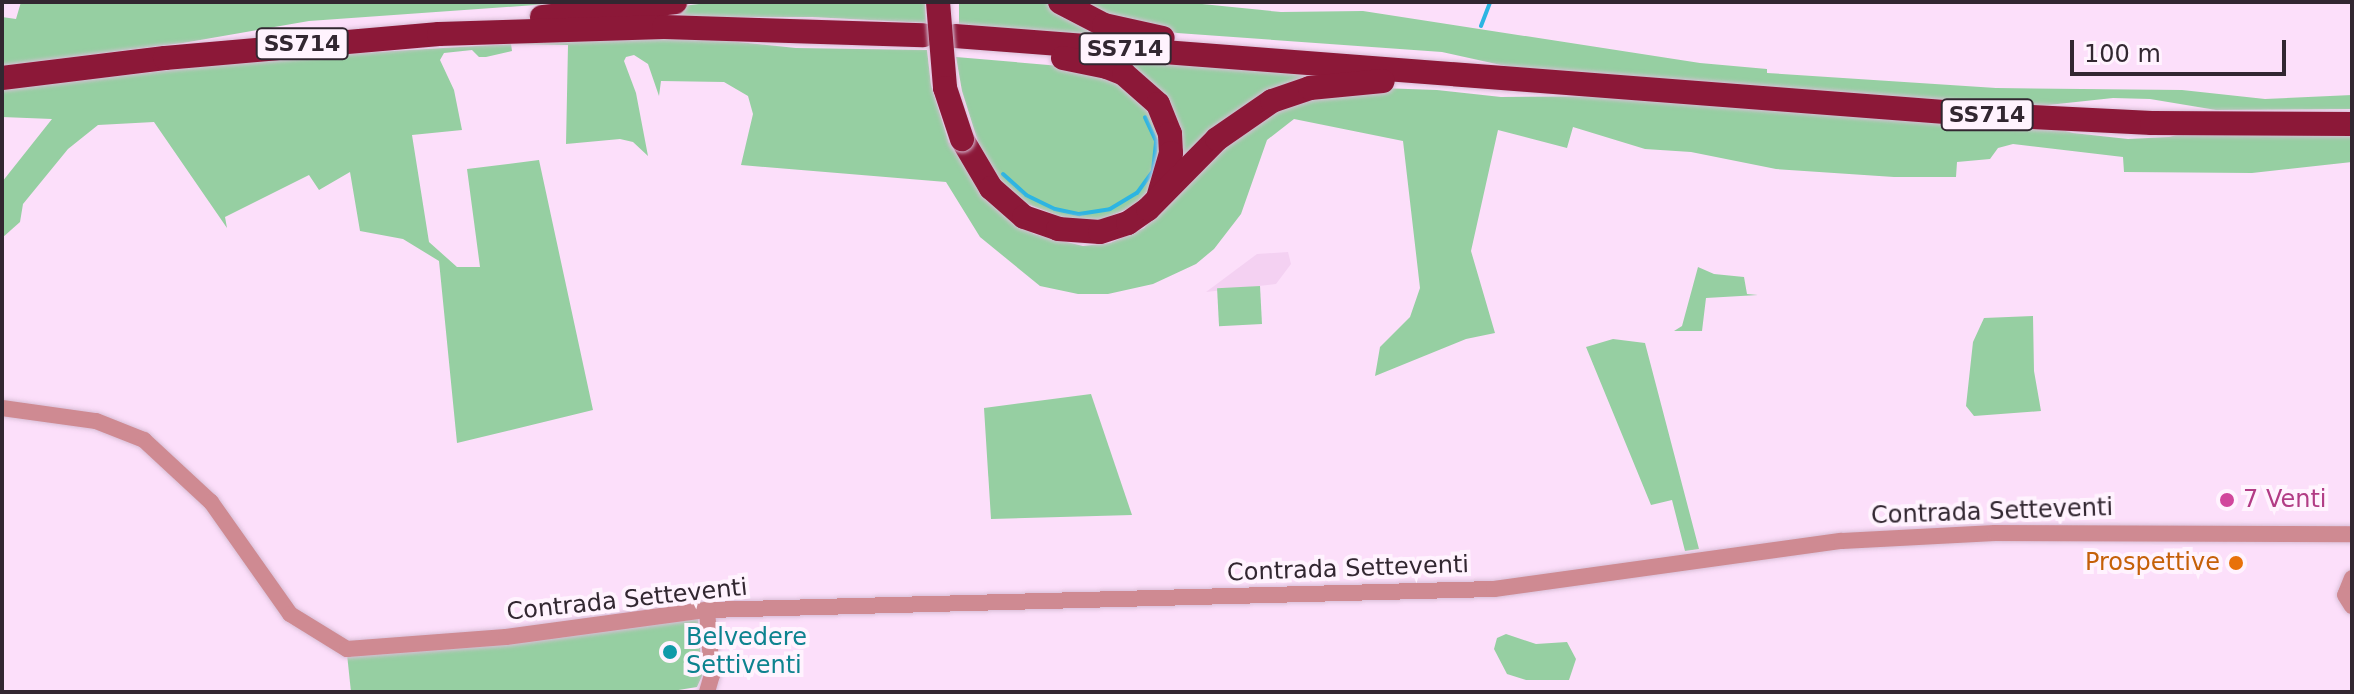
<!DOCTYPE html>
<html>
<head>
<meta charset="utf-8">
<style>
  body { margin:0 }
  #map { position:relative; width:2354px; height:694px; overflow:hidden; background:#fcdffa; font-family:"DejaVu Sans",sans-serif }
  div>[style] { position:absolute }
  [style*='--x'] { left:calc(var(--x)*1px); top:calc(var(--y)*1px); width:calc(var(--w)*1px); rotate:calc(var(--a)*1deg) }
  .built>* { inset:0; background:#f4d1f2 }
  .green>* { inset:0; background:#96cfa2; transform-origin:0 0 }
  .stream>* { height:4px; margin:-2px; padding:0 2px; transform-origin:2px; border-radius:2px; background:#2cb5e2 }
  .roads { filter:drop-shadow(0 0 2px #d8bed6) drop-shadow(0 0 2px #d8bed6) }
  .minor>* { height:16px; margin:-8px; padding:0 8px; transform-origin:8px; border-radius:8px; background:#cf8a92 }
  .highway>* { height:24px; margin:-12px; padding:0 12px; transform-origin:12px; border-radius:12px; background:#8c1838 }
  .bridges { filter:drop-shadow(0 0 2px #d8bed6) drop-shadow(0 0 2px #d8bed6) }
  .highway-bridge>* { height:24px; margin:-12px; padding:0 12px; transform-origin:12px; border-radius:12px; background:#8c1838 }
  .dots>* { width:22px; height:22px; translate:-50% -50%; box-sizing:border-box; border:4px solid #fff3fe; border-radius:50% }
  span { translate:-50% -50%; white-space:nowrap; text-align:center; line-height:1.15; -webkit-text-stroke:8px #fff3fe; paint-order:stroke }
  .shield-label span { padding:2px 6px; background:#fff3fe; border:2px solid; border-radius:6px; -webkit-text-stroke-width:0 }
  .shield-label { font-size:22px; color:#322731; font-weight:700 }
  .hotel-label { font-size:24px; color:#b23c85 }
  .left { translate:0 -50%; text-align:left }
  .street-label { font-size:24px; color:#322731 }
  .food-label { font-size:24px; color:#c56008 }
  .right { translate:-100% -50%; text-align:right }
  .culture-label { font-size:24px; color:#0d838f }
  .frame { position:absolute; inset:0; border:4px solid #322731; pointer-events:none }
  .scale { position:absolute; left:2070px; top:40px; width:216px; height:36px; box-sizing:border-box; border:4px solid #322731; border-top:0; padding-left:10px; font-size:24px; line-height:28px; white-space:nowrap; color:#322731; -webkit-text-stroke:6px #fff3fe; paint-order:stroke }
</style>
</head>
<body>
<div id="map">
  <div class="built">
    <i style="clip-path:polygon(1288px 252px,1291px 264px,1276px 284px,1206px 292px,1257px 254px)"></i>
  </div>
  <div class="green">
    <i style="clip-path:polygon(21px 2px,577px 2px,309px 21px,183px 43px,2px 66px,2px 17px,16px 19px)"></i>
    <i style="clip-path:polygon(716px 2px,925px 2px,926px 23px,812px 17px,669px 17px,665px 8px)"></i>
    <i style="clip-path:polygon(959px 2px,1057px 2px,1103px 37px,959px 24px)"></i>
    <i style="clip-path:polygon(1078px 2px,1182px 2px,1281px 12px,1363px 11px,1700px 63px,1767px 69px,1767px 73px,1996px 88px,2182px 90px,2265px 99px,2352px 95px,2352px 109px,2216px 110px,2150px 99px,2113px 98px,2030px 107px,1519px 69px,1442px 52px,1177px 33px,1133px 26px)"></i>
    <i style="clip-path:polygon(638px 38px,710px 39px,796px 48px,927px 50px,931px 85px,949px 143px,954px 142px,1012px 220px,1034px 234px,1083px 246px,1110px 243px,1144px 228px,1196px 172px,1263px 114px,1351px 87px,1437px 90px,1501px 97px,1657px 96px,2043px 125px,2073px 133px,2128px 139px,2169px 137px,2193px 131px,2352px 132px,2352px 162px,2252px 173px,2124px 172px,2123px 157px,2013px 144px,1998px 148px,1990px 159px,1957px 162px,1956px 177px,1894px 177px,1776px 169px,1691px 152px,1645px 149px,1573px 127px,1567px 148px,1498px 130px,1471px 251px,1495px 333px,1466px 339px,1375px 376px,1380px 347px,1410px 317px,1420px 288px,1403px 141px,1294px 119px,1267px 140px,1241px 214px,1214px 249px,1196px 264px,1153px 284px,1108px 294px,1078px 294px,1040px 286px,980px 237px,946px 182px,741px 165px,753px 114px,748px 96px,724px 82px,661px 81px,659px 96px,648px 64px,634px 55px,626px 57px,624px 61px,636px 93px,648px 156px,633px 142px,620px 139px,566px 144px,568px 45px,511px 44px,512px 51px,486px 57px,479px 57px,472px 50px,444px 53px,440px 60px,454px 90px,462px 130px,412px 135px,429px 242px,457px 267px,480px 267px,467px 169px,539px 160px,593px 410px,457px 443px,439px 261px,403px 239px,360px 231px,350px 172px,319px 190px,309px 175px,225px 217px,227px 228px,154px 122px,98px 125px,68px 149px,23px 204px,20px 222px,2px 238px,2px 182px,52px 119px,2px 117px,2px 89px,276px 58px,511px 44px)"></i>
    <i style="clip-path:polygon(956px 57px,1072px 67px,1101px 73px,1146px 100px,1163px 145px,1150px 189px,1134px 206px,1101px 220px,1071px 221px,1025px 203px,996px 177px,975px 144px,978px 142px,962px 91px)"></i>
    <i style="clip-path:polygon(1107px 58px,1319px 74px,1184px 168px,1178px 142px)"></i>
    <i style="clip-path:polygon(1698px 267px,1714px 274px,1744px 277px,1747px 294px,1758px 295px,1706px 298px,1702px 331px,1674px 331px,1682px 326px)"></i>
    <i style="left:1260px;top:286px;width:38px;height:43px;rotate:87deg"></i>
    <i style="clip-path:polygon(2033px 316px,2034px 371px,2041px 411px,1974px 416px,1966px 406px,1973px 342px,1984px 318px)"></i>
    <i style="clip-path:polygon(1613px 339px,1645px 343px,1699px 549px,1685px 551px,1672px 500px,1651px 505px,1586px 347px)"></i>
    <i style="clip-path:polygon(1091px 394px,1132px 515px,991px 519px,984px 408px)"></i>
    <i style="clip-path:polygon(698px 619px,702px 676px,697px 687px,666px 692px,351px 692px,347px 654px)"></i>
    <i style="clip-path:polygon(1506px 634px,1536px 644px,1567px 642px,1576px 659px,1569px 680px,1526px 680px,1507px 674px,1494px 649px,1497px 638px)"></i>
  </div>
  <div class="stream">
    <i style="--x:1481;--y:26;--w:26;--a:-69"></i>
    <i style="--x:1003;--y:174;--w:31;--a:42"></i>
    <i style="--x:1026;--y:195;--w:32;--a:26"></i>
    <i style="--x:1055;--y:209;--w:25;--a:12"></i>
    <i style="--x:1079;--y:214;--w:31;--a:-9"></i>
    <i style="--x:1110;--y:209;--w:31;--a:-31"></i>
    <i style="--x:1137;--y:193;--w:27;--a:-54"></i>
    <i style="--x:1153;--y:171;--w:30;--a:-84"></i>
    <i style="--x:1156;--y:141;--w:26;--a:-115"></i>
  </div>
  <div class="roads">
    <div class="minor">
      <i style="--x:2;--y:408;--w:95;--a:7.9"></i>
      <i style="--x:96;--y:421;--w:52;--a:21.6"></i>
      <i style="--x:144;--y:440;--w:91;--a:42.8"></i>
      <i style="--x:211;--y:502;--w:137;--a:54.8"></i>
      <i style="--x:290;--y:614;--w:67;--a:31.6"></i>
      <i style="--x:347;--y:649;--w:159;--a:-4.3"></i>
      <i style="--x:506;--y:637;--w:203;--a:-7.7"></i>
      <i style="--x:707;--y:610;--w:787;--a:-1.53"></i>
      <i style="--x:1494;--y:589;--w:351;--a:-7.9"></i>
      <i style="--x:1842;--y:541;--w:153;--a:-3"></i>
      <i style="--x:1995;--y:533;--w:357;--a:0.2"></i>
      <i style="--x:2352;--y:578;--w:18;--a:112"></i>
      <i style="--x:2345;--y:595;--w:13;--a:58"></i>
      <i style="--x:707;--y:692;--w:18;--a:-74"></i>
      <i style="--x:712;--y:675;--w:65;--a:-94.4"></i>
    </div>
    <div class="highway">
      <i style="--x:1060;--y:2;--w:50;--a:27.6"></i>
      <i style="--x:1104;--y:25;--w:60;--a:12.4"></i>
      <i style="--x:542;--y:17;--w:134;--a:-6.4"></i>
      <i style="--x:955;--y:36;--w:1020;--a:4.39"></i>
      <i style="--x:1972;--y:114;--w:180;--a:2.9"></i>
      <i style="--x:2152;--y:123;--w:200;--a:0.3"></i>
      <i style="--x:1063;--y:58;--w:45;--a:11.6"></i>
      <i style="--x:1107;--y:67;--w:18;--a:22"></i>
      <i style="--x:1124;--y:74;--w:45;--a:41.4"></i>
      <i style="--x:1158;--y:104;--w:32;--a:68"></i>
      <i style="--x:1170;--y:134;--w:19;--a:87"></i>
      <i style="--x:1171;--y:153;--w:47;--a:106.1"></i>
      <i style="--x:2;--y:78;--w:164;--a:-7"></i>
      <i style="--x:165;--y:58;--w:275;--a:-5"></i>
      <i style="--x:439;--y:34;--w:225;--a:-1.8"></i>
      <i style="--x:664;--y:27;--w:259;--a:1.8"></i>
      <i style="--x:962;--y:139;--w:57;--a:59.4"></i>
      <i style="--x:991;--y:188;--w:44;--a:41.3"></i>
      <i style="--x:1024;--y:217;--w:36;--a:19"></i>
      <i style="--x:1058;--y:229;--w:42;--a:4.1"></i>
      <i style="--x:1100;--y:232;--w:29;--a:-18"></i>
      <i style="--x:1128;--y:223;--w:24;--a:-35"></i>
      <i style="--x:1148;--y:209;--w:98;--a:-45.4"></i>
      <i style="--x:1217;--y:139;--w:67;--a:-34.6"></i>
      <i style="--x:1272;--y:101;--w:40;--a:-18.9"></i>
      <i style="--x:1310;--y:88;--w:73;--a:-5.5"></i>
    </div>
  </div>
  <div class="bridges">
    <div class="highway-bridge">
      <i style="--x:938;--y:2;--w:86;--a:85.3"></i>
      <i style="--x:945;--y:88;--w:54;--a:71.6"></i>
    </div>
  </div>
  <div class="dots">
    <i style="left:2227px;top:500px;background:#d1479c"></i>
    <i style="left:2236px;top:563px;background:#e8710a"></i>
    <i style="left:670px;top:652px;background:#0f9aa8"></i>
  </div>
  <div class="shield-label">
    <span style="left:302px;top:44px">SS714</span>
    <span style="left:1125px;top:49px">SS714</span>
    <span style="left:1987px;top:115px">SS714</span>
  </div>
  <div class="hotel-label">
    <span class="left" style="left:2243px;top:500px">7 Venti</span>
  </div>
  <div class="street-label">
    <span style="left:1992px;top:512px;rotate:-2deg">Contrada Setteventi</span>
    <span style="left:1348px;top:569px;rotate:-2deg">Contrada Setteventi</span>
    <span style="left:627px;top:600px;rotate:-6deg">Contrada Setteventi</span>
  </div>
  <div class="food-label">
    <span class="right" style="left:2220px;top:563px">Prospettive</span>
  </div>
  <div class="culture-label">
    <span class="left" style="left:686px;top:652px">Belvedere<br>Settiventi</span>
  </div>
  <div class="frame"></div>
  <div class="scale">100 m</div>
</div>
</body>
</html>
